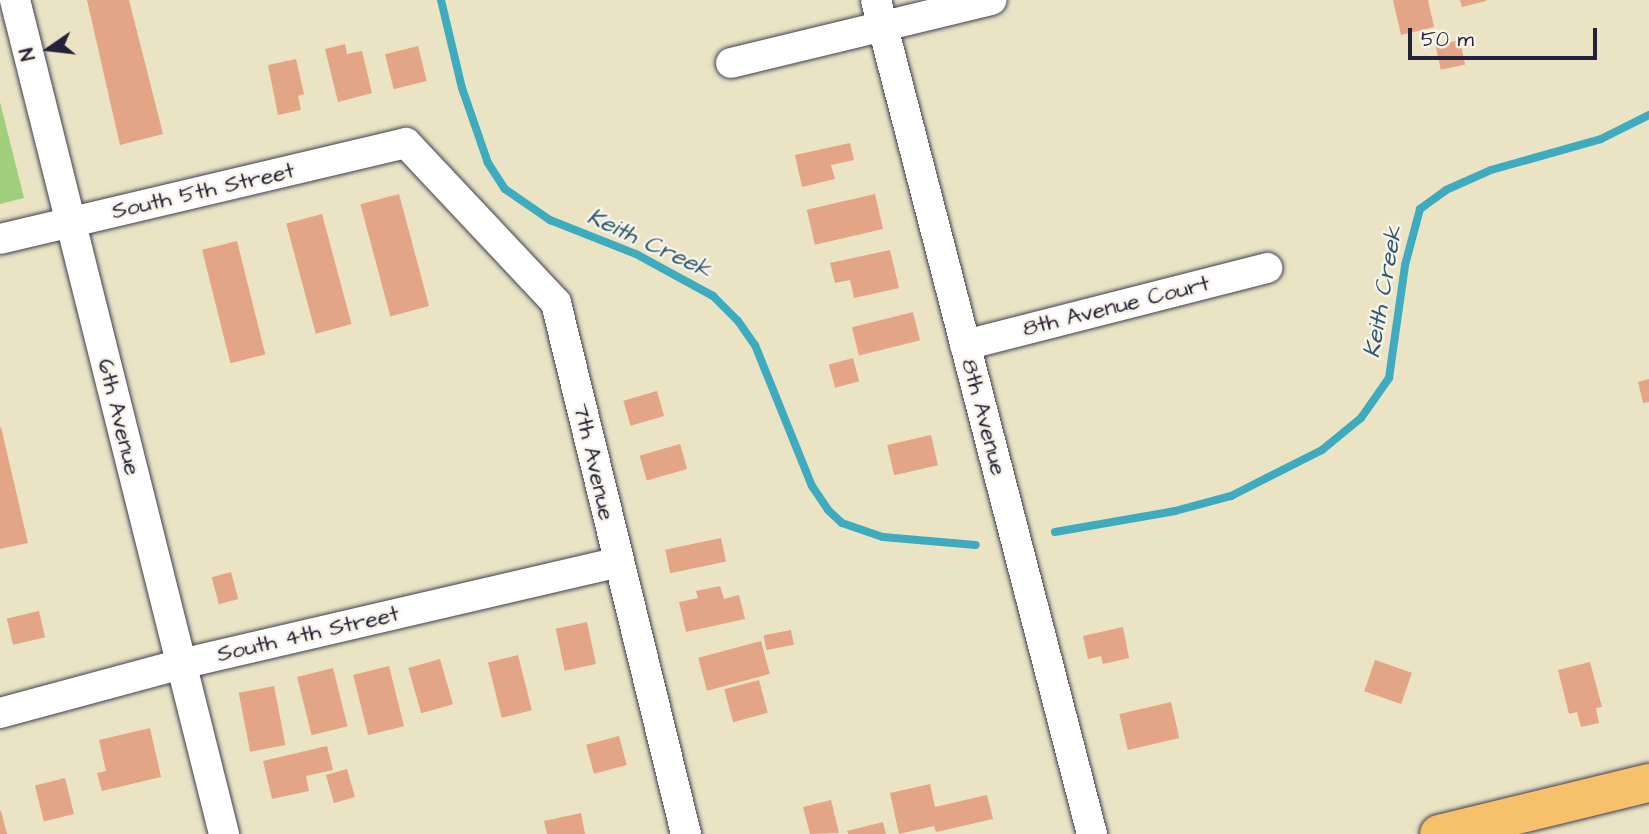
<!DOCTYPE html>
<html>
<head>
<meta charset="utf-8">
<style>
  body { margin:0 }
  #map { position:relative; width:1649px; height:834px; overflow:hidden; background:#eae4c5; font-family:"Architects Daughter",sans-serif }
  div>[style] { position:absolute }
  [style*='--x'] { left:calc(var(--x)*1px); top:calc(var(--y)*1px); width:calc(var(--w)*1px); rotate:calc(var(--a)*1deg) }
  .green>* { inset:0; background:#a0cf7e }
  .stream>* { height:8px; margin:-4px; padding:0 4px; transform-origin:4px; border-radius:4px; background:#3fabbe }
  .building>* { inset:0; background:#e3a585; transform-origin:0 0 }
  .roads { filter:drop-shadow(0 0 2px #403f50) drop-shadow(0 0 2px #403f50) }
  .minor>* { height:30px; margin:-15px; padding:0 15px; transform-origin:15px; border-radius:15px; background:#fff }
  .primary>* { height:38px; margin:-19px; padding:0 19px; transform-origin:19px; border-radius:19px; background:#f7c06b }
  span { translate:-50% -50%; white-space:nowrap; text-align:center; line-height:1.15; -webkit-text-stroke:5px #f7f3e8; paint-order:stroke }
  .street-label { font-size:23px; color:#22223b }
  .water-label { font-size:24px; color:#2e596f; font-style:italic }
  .north { position:absolute; left:14px; top:14px; width:70px; height:70px; -webkit-text-stroke:5px #f7f3e8; paint-order:stroke; rotate:256deg; font-size:19px; font-weight:700; line-height:28px; text-align:center; color:#22223b }
  .north::after { content:''; display:block; margin:auto; width:24px; height:32px; background:#22223b; clip-path:polygon(50% 0,100% 100%,50% 72%,0 100%) }
  .scale { position:absolute; left:1408px; top:28px; width:189px; height:32px; box-sizing:border-box; border:4px solid #22223b; border-top:0; padding-left:9px; font-size:21px; line-height:24px; white-space:nowrap; color:#22223b; -webkit-text-stroke:5px #f7f3e8; paint-order:stroke }
</style>
</head>
<body>
<div id="map">
  <div class="green">
    <i style="clip-path:polygon(0 102px,24px 198px,0 204px)"></i>
  </div>
  <div class="stream">
    <i style="--x:441;--y:0;--w:90;--a:76.6"></i>
    <i style="--x:462;--y:88;--w:79;--a:70.9"></i>
    <i style="--x:488;--y:163;--w:31;--a:57"></i>
    <i style="--x:505;--y:189;--w:55;--a:34.6"></i>
    <i style="--x:550;--y:220;--w:92;--a:21.6"></i>
    <i style="--x:636;--y:254;--w:88;--a:28.6"></i>
    <i style="--x:713;--y:296;--w:35;--a:45"></i>
    <i style="--x:738;--y:321;--w:29;--a:55"></i>
    <i style="--x:755;--y:345;--w:152;--a:68"></i>
    <i style="--x:812;--y:486;--w:29;--a:56"></i>
    <i style="--x:828;--y:510;--w:19;--a:43"></i>
    <i style="--x:842;--y:523;--w:43;--a:18.9"></i>
    <i style="--x:883;--y:537;--w:93;--a:4.9"></i>
    <i style="--x:1055;--y:532;--w:122;--a:-9.9"></i>
    <i style="--x:1175;--y:511;--w:58;--a:-15"></i>
    <i style="--x:1231;--y:496;--w:102;--a:-26.8"></i>
    <i style="--x:1322;--y:450;--w:50;--a:-39.4"></i>
    <i style="--x:1361;--y:418;--w:49;--a:-55"></i>
    <i style="--x:1389;--y:378;--w:114;--a:-81.9"></i>
    <i style="--x:1405;--y:265;--w:58;--a:-75"></i>
    <i style="--x:1420;--y:209;--w:32;--a:-36"></i>
    <i style="--x:1446;--y:190;--w:49;--a:-24"></i>
    <i style="--x:1491;--y:170;--w:114;--a:-15.7"></i>
    <i style="--x:1601;--y:139;--w:54;--a:-26.6"></i>
  </div>
  <div class="building">
    <i style="clip-path:polygon(87px 0,129px 0,163px 134px,120px 145px)"></i>
    <i style="clip-path:polygon(1393px 0,1428px 0,1434px 27px,1401px 35px)"></i>
    <i style="clip-path:polygon(1460px 0,1486px 0,1486px 1px,1462px 7px)"></i>
    <i style="left:1460px;top:40px;width:25px;height:25px;rotate:78deg"></i>
    <i style="clip-path:polygon(345px 44px,347px 54px,362px 51px,372px 93px,338px 102px,325px 49px)"></i>
    <i style="left:418px;top:46px;width:36px;height:34px;rotate:76deg"></i>
    <i style="clip-path:polygon(296px 59px,304px 94px,298px 96px,301px 110px,278px 115px,268px 65px)"></i>
    <i style="clip-path:polygon(850px 143px,854px 160px,831px 165px,835px 179px,802px 187px,795px 155px)"></i>
    <i style="left:399px;top:194px;width:116px;height:40px;rotate:75deg"></i>
    <i style="left:875px;top:194px;width:36px;height:70px;rotate:77deg"></i>
    <i style="left:322px;top:214px;width:114px;height:37px;rotate:75deg"></i>
    <i style="left:237px;top:241px;width:117px;height:36px;rotate:76deg"></i>
    <i style="clip-path:polygon(890px 250px,899px 288px,854px 298px,850px 280px,835px 283px,830px 263px)"></i>
    <i style="left:913px;top:312px;width:29px;height:63px;rotate:76deg"></i>
    <i style="left:853px;top:358px;width:24px;height:25px;rotate:75deg"></i>
    <i style="clip-path:polygon(1649px 379px,1649px 402px,1643px 403px,1638px 382px)"></i>
    <i style="left:657px;top:391px;width:26px;height:35px;rotate:74deg"></i>
    <i style="clip-path:polygon(1px 427px,28px 543px,0 549px,0 428px)"></i>
    <i style="left:931px;top:435px;width:31px;height:45px;rotate:77deg"></i>
    <i style="left:680px;top:444px;width:26px;height:42px;rotate:74deg"></i>
    <i style="left:721px;top:538px;width:24px;height:57px;rotate:78deg"></i>
    <i style="left:231px;top:572px;width:28px;height:20px;rotate:75deg"></i>
    <i style="clip-path:polygon(720px 586px,724px 599px,739px 595px,745px 619px,686px 632px,679px 602px,698px 598px,696px 591px)"></i>
    <i style="left:39px;top:611px;width:27px;height:33px;rotate:77deg"></i>
    <i style="left:587px;top:622px;width:43px;height:32px;rotate:78deg"></i>
    <i style="clip-path:polygon(1123px 627px,1129px 658px,1103px 664px,1101px 656px,1088px 659px,1083px 636px)"></i>
    <i style="left:791px;top:630px;width:15px;height:28px;rotate:79deg"></i>
    <i style="left:761px;top:641px;width:34px;height:65px;rotate:75deg"></i>
    <i style="left:518px;top:655px;width:57px;height:31px;rotate:76deg"></i>
    <i style="left:440px;top:659px;width:47px;height:33px;rotate:74deg"></i>
    <i style="left:1375px;top:660px;width:39px;height:33px;rotate:19deg"></i>
    <i style="clip-path:polygon(1590px 662px,1602px 707px,1596px 708px,1599px 723px,1581px 727px,1577px 712px,1569px 714px,1558px 670px)"></i>
    <i style="left:389px;top:666px;width:62px;height:37px;rotate:76deg"></i>
    <i style="left:333px;top:668px;width:60px;height:37px;rotate:76deg"></i>
    <i style="left:759px;top:680px;width:34px;height:36px;rotate:75deg"></i>
    <i style="left:274px;top:686px;width:60px;height:36px;rotate:79deg"></i>
    <i style="left:1171px;top:702px;width:37px;height:53px;rotate:77deg"></i>
    <i style="clip-path:polygon(150px 728px,161px 777px,102px 791px,97px 773px,106px 771px,99px 740px)"></i>
    <i style="left:619px;top:736px;width:30px;height:34px;rotate:75deg"></i>
    <i style="clip-path:polygon(327px 746px,333px 770px,306px 776px,309px 791px,272px 799px,263px 761px)"></i>
    <i style="left:347px;top:769px;width:29px;height:22px;rotate:74deg"></i>
    <i style="left:65px;top:778px;width:37px;height:31px;rotate:76deg"></i>
    <i style="clip-path:polygon(930px 784px,935px 807px,987px 795px,993px 819px,936px 832px,934px 826px,899px 834px,890px 793px)"></i>
    <i style="clip-path:polygon(831px 800px,839px 833px,810px 834px,803px 807px)"></i>
    <i style="clip-path:polygon(0 811px,1px 811px,7px 834px,0 834px)"></i>
    <i style="clip-path:polygon(581px 813px,585px 834px,547px 834px,544px 821px)"></i>
    <i style="clip-path:polygon(883px 822px,886px 834px,848px 834px,847px 831px)"></i>
  </div>
  <div class="roads">
    <div class="minor">
      <i style="--x:15;--y:0;--w:860;--a:75.93"></i>
      <i style="--x:876;--y:0;--w:862;--a:75.48"></i>
      <i style="--x:731;--y:63;--w:268;--a:-13.6"></i>
      <i style="--x:0;--y:239;--w:417;--a:-13.3"></i>
      <i style="--x:406;--y:143;--w:219;--a:46.8"></i>
      <i style="--x:556;--y:303;--w:547;--a:76.24"></i>
      <i style="--x:965;--y:345;--w:312;--a:-14.3"></i>
      <i style="--x:0;--y:713;--w:188;--a:-15.1"></i>
      <i style="--x:181;--y:664;--w:449;--a:-13.1"></i>
    </div>
    <div class="primary">
      <i style="--x:1439;--y:834;--w:216;--a:-13.7"></i>
    </div>
  </div>
  <div class="street-label">
    <span style="left:203px;top:191px;rotate:-13deg">South 5th Street</span>
    <span style="left:1116px;top:306px;rotate:-14deg">8th Avenue Court</span>
    <span style="left:119px;top:417px;rotate:76deg">6th Avenue</span>
    <span style="left:984px;top:417px;rotate:75deg">8th Avenue</span>
    <span style="left:594px;top:462px;rotate:77deg">7th Avenue</span>
    <span style="left:308px;top:634px;rotate:-13deg">South 4th Street</span>
  </div>
  <div class="water-label">
    <span style="left:649px;top:244px;rotate:25deg">Keith Creek</span>
    <span style="left:1384px;top:292px;rotate:-80deg">Keith Creek</span>
  </div>
  <div class="north">N</div>
  <div class="scale">50 m</div>
</div>
</body>
</html>
